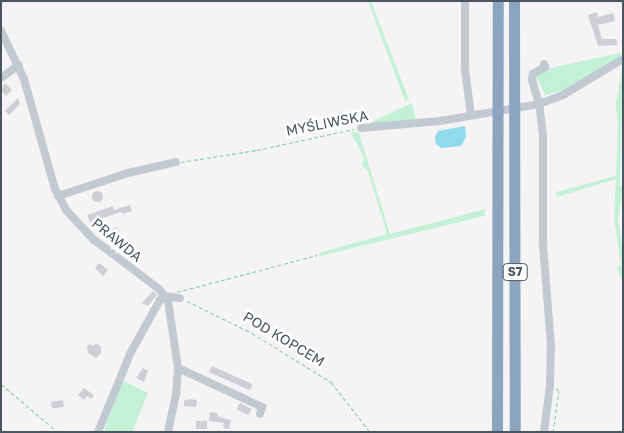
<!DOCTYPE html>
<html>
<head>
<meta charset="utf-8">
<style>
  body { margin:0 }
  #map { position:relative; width:624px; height:433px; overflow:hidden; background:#f5f3f3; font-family:"Golos Text",sans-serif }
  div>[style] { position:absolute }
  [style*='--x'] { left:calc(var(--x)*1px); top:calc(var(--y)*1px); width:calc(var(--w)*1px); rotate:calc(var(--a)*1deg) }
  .green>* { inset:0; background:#c3f1d5 }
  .water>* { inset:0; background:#90daee }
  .building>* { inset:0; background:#cdcfd5; transform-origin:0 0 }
  .round { border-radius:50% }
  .path>* { height:1px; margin-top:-0.5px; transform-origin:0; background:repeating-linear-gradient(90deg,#7ad0a6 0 4px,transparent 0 6.5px) }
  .minor>* { height:8px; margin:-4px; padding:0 4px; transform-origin:4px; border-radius:4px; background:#c1cad2 }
  .highway>* { height:11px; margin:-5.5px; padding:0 5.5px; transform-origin:5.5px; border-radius:5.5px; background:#8ba5c1 }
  span { translate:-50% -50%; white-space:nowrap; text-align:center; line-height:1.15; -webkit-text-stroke:5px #fff; paint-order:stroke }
  .shield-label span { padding:1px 4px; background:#fff; border:1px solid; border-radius:4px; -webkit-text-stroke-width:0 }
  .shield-label { font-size:12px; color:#4a5661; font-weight:700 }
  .street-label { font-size:14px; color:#4a5661 }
  .frame { position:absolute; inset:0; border:2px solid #4a5661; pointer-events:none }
</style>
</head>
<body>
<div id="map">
  <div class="green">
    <i style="clip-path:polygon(368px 1px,371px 1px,409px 100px,405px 101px)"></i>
    <i style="clip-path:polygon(620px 53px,621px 54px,617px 59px,563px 90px,545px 95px,536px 76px,543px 71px,555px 67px)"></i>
    <i style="clip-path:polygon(623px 64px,620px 186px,623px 186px,623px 190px,618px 218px,623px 249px,623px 283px,617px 267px,621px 265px,614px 218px,616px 179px,557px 197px,556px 192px,616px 176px,618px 124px,616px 104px)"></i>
    <i style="clip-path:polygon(412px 103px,416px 120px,371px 124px,371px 122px)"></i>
    <i style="clip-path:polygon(350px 131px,359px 133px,390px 234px,486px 209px,484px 216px,320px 256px,318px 253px,387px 234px,368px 171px,362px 166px,364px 157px)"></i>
    <i style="clip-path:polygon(122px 380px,148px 393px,132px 432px,104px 432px)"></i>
  </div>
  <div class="water">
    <i style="clip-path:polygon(465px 126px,466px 137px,461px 146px,441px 148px,436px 144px,435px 137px,438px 131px)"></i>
  </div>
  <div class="building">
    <i style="clip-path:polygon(597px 12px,598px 17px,613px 13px,615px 21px,598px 25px,602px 39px,616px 39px,618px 45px,598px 46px,588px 15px)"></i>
    <i style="clip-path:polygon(5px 83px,12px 90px,6px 96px,1px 90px)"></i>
    <i style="clip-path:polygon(18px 98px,20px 104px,9px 115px,5px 111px)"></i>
    <i class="round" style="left:91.5px;top:190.5px;width:11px;height:11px"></i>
    <i style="clip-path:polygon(130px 205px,132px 211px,123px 214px,121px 212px,90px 222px,87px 215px,113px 206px,114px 210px)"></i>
    <i style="clip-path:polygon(118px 227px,121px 238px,110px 241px,106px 231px)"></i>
    <i style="clip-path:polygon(99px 263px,108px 270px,103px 276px,95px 268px)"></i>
    <i style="clip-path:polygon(153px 291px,157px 295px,148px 306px,142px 303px)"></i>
    <i style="clip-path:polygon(96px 343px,101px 347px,101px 353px,96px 358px,88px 353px,87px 347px,90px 344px,93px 346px)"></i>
    <i style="clip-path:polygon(212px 366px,252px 384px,252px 387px,249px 390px,209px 372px)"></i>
    <i style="clip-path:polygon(143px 368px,148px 371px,144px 382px,136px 378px)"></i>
    <i style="clip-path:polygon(84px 388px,94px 395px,91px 399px,87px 396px,84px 400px,78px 395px)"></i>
    <i style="clip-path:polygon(188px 399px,197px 400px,196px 407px,184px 406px,184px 400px,187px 401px)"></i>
    <i style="left:63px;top:400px;width:7px;height:12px;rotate:82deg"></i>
    <i style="left:240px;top:403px;width:13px;height:7px;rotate:27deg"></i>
    <i style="clip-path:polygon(210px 412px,217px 413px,219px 417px,231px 420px,229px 429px,223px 428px,224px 423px,209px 421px)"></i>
    <i style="left:196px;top:421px;width:11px;height:8px"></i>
  </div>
  <div class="path">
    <i style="--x:181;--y:162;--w:77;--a:-9"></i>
    <i style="--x:257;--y:150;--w:99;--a:-12.2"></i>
    <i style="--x:177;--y:292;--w:145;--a:-14.8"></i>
    <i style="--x:187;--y:301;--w:72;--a:26.2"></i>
    <i style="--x:252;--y:333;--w:93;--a:31.8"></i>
    <i style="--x:331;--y:382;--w:63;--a:52"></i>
    <i style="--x:1;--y:384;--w:75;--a:40.1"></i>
    <i style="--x:553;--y:432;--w:41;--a:-81.7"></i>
    <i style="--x:559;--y:391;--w:6;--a:-135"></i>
  </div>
  <div class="minor">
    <i style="--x:465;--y:1;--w:68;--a:90"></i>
    <i style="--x:465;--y:69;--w:47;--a:82.7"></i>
    <i style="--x:1;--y:31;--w:53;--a:64.4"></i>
    <i style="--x:24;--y:79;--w:114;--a:74.3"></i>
    <i style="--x:55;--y:189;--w:24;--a:62"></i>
    <i style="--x:66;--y:210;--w:40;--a:47"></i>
    <i style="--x:93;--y:239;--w:83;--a:37.1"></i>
    <i style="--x:159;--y:289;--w:15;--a:53"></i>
    <i style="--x:168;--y:301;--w:68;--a:81.5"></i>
    <i style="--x:178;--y:368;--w:26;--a:94"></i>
    <i style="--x:176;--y:394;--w:39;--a:102"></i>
    <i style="--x:1;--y:78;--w:22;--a:-36"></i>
    <i style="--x:361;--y:128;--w:79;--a:-5.1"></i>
    <i style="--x:440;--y:121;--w:100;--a:-9.7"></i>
    <i style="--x:539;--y:104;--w:26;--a:-21"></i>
    <i style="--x:563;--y:95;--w:70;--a:-31"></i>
    <i style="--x:58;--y:196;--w:74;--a:-18.2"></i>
    <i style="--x:128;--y:173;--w:49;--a:-12.9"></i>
    <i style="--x:165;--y:296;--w:15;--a:8"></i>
    <i style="--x:178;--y:368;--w:93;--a:24.9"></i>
    <i style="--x:262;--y:407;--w:7;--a:106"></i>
    <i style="--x:98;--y:432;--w:87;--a:-67.6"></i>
    <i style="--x:131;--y:352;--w:60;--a:-60.9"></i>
    <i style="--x:160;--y:300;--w:6;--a:-39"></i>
    <i style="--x:544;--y:432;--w:47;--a:-82.7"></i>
    <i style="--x:550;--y:385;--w:39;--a:-89"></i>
    <i style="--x:551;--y:346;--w:101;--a:-94.5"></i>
    <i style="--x:543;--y:245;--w:110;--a:-90"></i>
    <i style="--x:543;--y:135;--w:31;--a:-97"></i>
    <i style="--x:539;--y:104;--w:25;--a:-106"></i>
    <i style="--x:532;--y:80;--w:6;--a:-81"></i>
    <i style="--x:533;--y:74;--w:14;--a:-30"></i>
    <i style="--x:545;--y:67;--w:3;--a:-108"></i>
  </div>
  <div class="highway">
    <i style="--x:514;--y:1;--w:431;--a:89.9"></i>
    <i style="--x:497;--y:432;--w:431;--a:-89.9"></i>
  </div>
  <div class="shield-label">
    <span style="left:515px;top:272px">S7</span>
  </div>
  <div class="street-label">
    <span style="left:327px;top:123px;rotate:-11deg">MYŚLIWSKA</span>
    <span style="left:117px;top:240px;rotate:39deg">PRAWDA</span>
    <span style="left:284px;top:339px;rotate:31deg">POD KOPCEM</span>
  </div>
  <div class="frame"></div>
</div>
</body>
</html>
